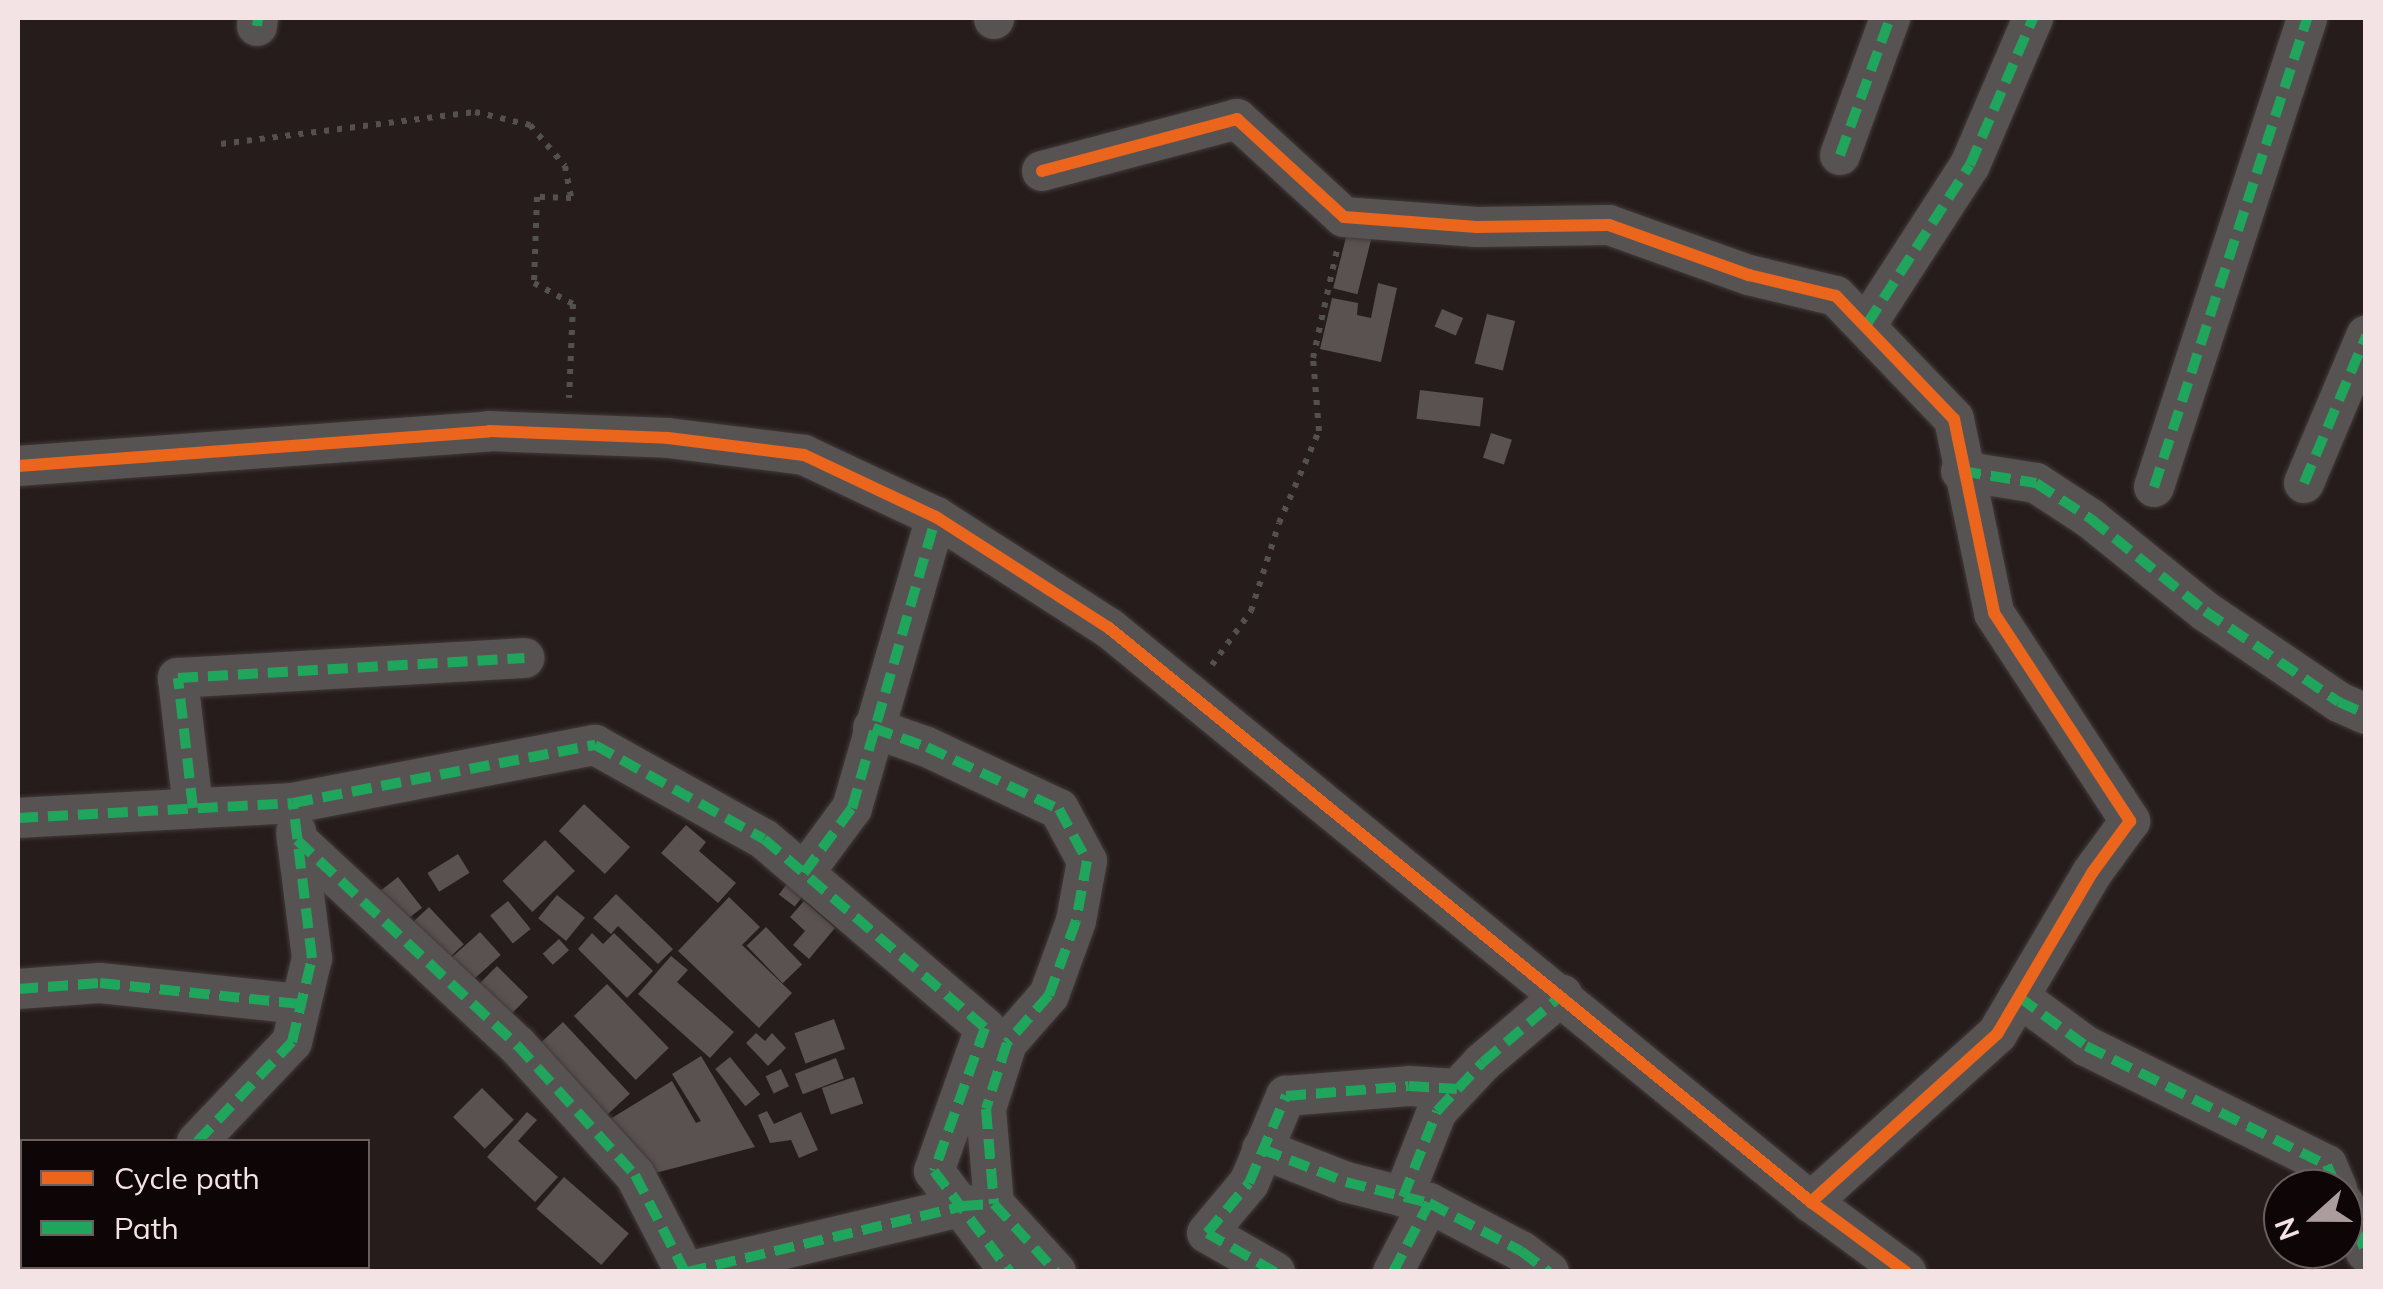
<!DOCTYPE html>
<html>
<head>
<meta charset="utf-8">
<style>
  body { margin:0 }
  #map { position:relative; width:2383px; height:1289px; overflow:hidden; background:#261c1c; font-family:Mulish,sans-serif }
  div>[style] { position:absolute }
  [style*='--x'] { left:calc(var(--x)*1px); top:calc(var(--y)*1px); width:calc(var(--w)*1px); rotate:calc(var(--a)*1deg) }
  .building>* { inset:0; background:#5a5151; transform-origin:0 0 }
  .path>* { height:6px; margin-top:-3px; transform-origin:0; background:repeating-linear-gradient(90deg,#555050 0 5px,transparent 0 13px) }
  .roads { filter:drop-shadow(0 0 2px #423939) drop-shadow(0 0 2px #423939) }
  .minor>* { height:40px; margin:-20px; padding:0 20px; transform-origin:20px; border-radius:20px; background:#585353 }
  .quiet>* { height:10px; margin-top:-5px; transform-origin:0; background:repeating-linear-gradient(90deg,#20a55d 0 20px,transparent 0 30px) }
  .cycleway>* { height:12px; margin:-6px; padding:0 6px; transform-origin:6px; border-radius:6px; background:#eb651d }
  span { translate:-50% -50%; white-space:nowrap; text-align:center; line-height:1.15; -webkit-text-stroke:9px #0e0506; paint-order:stroke }
  .frame { position:absolute; inset:0; border:20px solid #f3e3e4; pointer-events:none }
  .legend { position:absolute; left:20px; top:1139px; width:350px; height:130px; box-sizing:border-box; background:#0e0506; border:2px solid #6a5e5f; margin:0; padding:12px 18px; list-style:none; font-size:30px; color:#f3e3e4 }
  .legend li { display:flex; align-items:center; gap:20px; height:50px }
  .legend b { width:50px; border:2px solid #6a5e5f }
  .north { position:absolute; left:2263px; top:1169px; width:100px; height:100px; box-sizing:border-box; background:#0e0506; border:2px solid #6a5e5f; border-radius:50%; rotate:249deg; font-size:28px; font-weight:700; line-height:40px; text-align:center; color:#f3e3e4 }
  .north::after { content:''; display:block; margin:auto; width:35px; height:45px; background:#ab9d9e; clip-path:polygon(50% 0,100% 100%,50% 72%,0 100%) }
</style>
</head>
<body>
<div id="map">
  <div class="building">
    <i style="left:1347px;top:233px;width:25px;height:57px;rotate:14deg"></i>
    <i style="clip-path:polygon(1378px 283px,1397px 288px,1381px 362px,1320px 349px,1332px 298px,1358px 303px,1357px 315px,1371px 318px)"></i>
    <i style="left:1442px;top:309px;width:23px;height:19px;rotate:23deg"></i>
    <i style="left:1487px;top:314px;width:29px;height:51px;rotate:14deg"></i>
    <i style="left:1420px;top:390px;width:64px;height:29px;rotate:7deg"></i>
    <i style="left:1491px;top:433px;width:22px;height:26px;rotate:18deg"></i>
    <i style="left:584px;top:804px;width:63px;height:37px;rotate:43deg"></i>
    <i style="clip-path:polygon(686px 825px,706px 842px,699px 851px,736px 883px,718px 903px,661px 853px)"></i>
    <i style="left:545px;top:840px;width:43px;height:59px;rotate:46deg"></i>
    <i style="left:458px;top:854px;width:22px;height:36px;rotate:58deg"></i>
    <i style="left:398px;top:877px;width:39px;height:28px;rotate:52deg"></i>
    <i style="left:789px;top:881px;width:20px;height:17px;rotate:37deg"></i>
    <i style="clip-path:polygon(616px 894px,673px 949px,658px 964px,618px 926px,611px 934px,593px 918px)"></i>
    <i style="left:557px;top:895px;width:36px;height:30px;rotate:39deg"></i>
    <i style="clip-path:polygon(729px 897px,760px 927px,742px 945px,792px 993px,759px 1028px,678px 951px)"></i>
    <i style="left:508px;top:901px;width:36px;height:23px;rotate:51deg"></i>
    <i style="clip-path:polygon(804px 901px,835px 928px,809px 959px,793px 945px,805px 931px,790px 917px)"></i>
    <i style="left:429px;top:907px;width:51px;height:31px;rotate:47deg"></i>
    <i style="left:766px;top:927px;width:52px;height:27px;rotate:46deg"></i>
    <i style="left:480px;top:932px;width:31px;height:49px;rotate:48deg"></i>
    <i style="clip-path:polygon(592px 933px,603px 944px,614px 933px,653px 971px,627px 998px,578px 949px)"></i>
    <i style="left:559px;top:939px;width:15px;height:22px;rotate:48deg"></i>
    <i style="clip-path:polygon(671px 956px,688px 970px,677px 982px,734px 1032px,710px 1058px,638px 994px)"></i>
    <i style="left:497px;top:966px;width:44px;height:31px;rotate:45deg"></i>
    <i style="left:607px;top:984px;width:89px;height:46px;rotate:46deg"></i>
    <i style="left:834px;top:1019px;width:32px;height:42px;rotate:70deg"></i>
    <i style="left:563px;top:1022px;width:98px;height:43px;rotate:47deg"></i>
    <i style="clip-path:polygon(756px 1033px,765px 1041px,772px 1033px,786px 1048px,768px 1066px,746px 1043px)"></i>
    <i style="clip-path:polygon(701px 1056px,755px 1147px,640px 1177px,607px 1121px,672px 1081px,696px 1123px,701px 1121px,672px 1074px)"></i>
    <i style="left:730px;top:1057px;width:48px;height:19px;rotate:51deg"></i>
    <i style="left:836px;top:1058px;width:22px;height:44px;rotate:69deg"></i>
    <i style="left:781px;top:1069px;width:19px;height:17px;rotate:65deg"></i>
    <i style="left:854px;top:1077px;width:28px;height:34px;rotate:71deg"></i>
    <i style="left:482px;top:1088px;width:45px;height:41px;rotate:45deg"></i>
    <i style="clip-path:polygon(767px 1111px,774px 1124px,801px 1112px,818px 1150px,799px 1158px,791px 1140px,770px 1143px,758px 1115px)"></i>
    <i style="clip-path:polygon(527px 1112px,537px 1120px,518px 1141px,558px 1177px,535px 1202px,487px 1157px)"></i>
    <i style="left:564px;top:1177px;width:86px;height:42px;rotate:41deg"></i>
  </div>
  <div class="path">
    <i style="--x:221;--y:144;--w:256;--a:-7.2"></i>
    <i style="--x:475;--y:112;--w:57;--a:13.3"></i>
    <i style="--x:530;--y:125;--w:54;--a:49.5"></i>
    <i style="--x:565;--y:166;--w:33;--a:79"></i>
    <i style="--x:571;--y:198;--w:34;--a:-178"></i>
    <i style="--x:537;--y:197;--w:86;--a:92"></i>
    <i style="--x:534;--y:283;--w:44;--a:28.3"></i>
    <i style="--x:573;--y:304;--w:94;--a:92.4"></i>
    <i style="--x:1212;--y:665;--w:67;--a:-54.2"></i>
    <i style="--x:1251;--y:611;--w:92;--a:-72.3"></i>
    <i style="--x:1279;--y:523;--w:100;--a:-66.5"></i>
    <i style="--x:1319;--y:431;--w:73;--a:-94.7"></i>
    <i style="--x:1313;--y:358;--w:111;--a:-77.5"></i>
  </div>
  <div class="roads">
    <div class="minor">
      <i style="--x:994;--y:19;--w:1;--a:-90"></i>
      <i style="--x:257;--y:26;--w:8;--a:-83"></i>
      <i style="--x:1840;--y:155;--w:146;--a:-69.9"></i>
      <i style="--x:1042;--y:171;--w:202;--a:-14.9"></i>
      <i style="--x:1237;--y:119;--w:145;--a:42.5"></i>
      <i style="--x:1344;--y:217;--w:133;--a:4.3"></i>
      <i style="--x:1477;--y:227;--w:132;--a:-0.9"></i>
      <i style="--x:1609;--y:225;--w:149;--a:19.7"></i>
      <i style="--x:1749;--y:275;--w:89;--a:13.6"></i>
      <i style="--x:1836;--y:296;--w:170;--a:46.2"></i>
      <i style="--x:1954;--y:419;--w:198;--a:78.3"></i>
      <i style="--x:1994;--y:613;--w:249;--a:56.8"></i>
      <i style="--x:2130;--y:821;--w:64;--a:126.2"></i>
      <i style="--x:2092;--y:873;--w:187;--a:120.5"></i>
      <i style="--x:1997;--y:1034;--w:251;--a:137.9"></i>
      <i style="--x:1867;--y:324;--w:189;--a:-57.1"></i>
      <i style="--x:1970;--y:165;--w:160;--a:-66.8"></i>
      <i style="--x:18;--y:466;--w:472;--a:-4.2"></i>
      <i style="--x:489;--y:431;--w:179;--a:2.2"></i>
      <i style="--x:668;--y:438;--w:137;--a:7.1"></i>
      <i style="--x:804;--y:455;--w:146;--a:25.2"></i>
      <i style="--x:936;--y:517;--w:206;--a:32.7"></i>
      <i style="--x:1109;--y:628;--w:907;--a:39.27"></i>
      <i style="--x:1811;--y:1202;--w:118;--a:36.4"></i>
      <i style="--x:1961;--y:471;--w:76;--a:9.1"></i>
      <i style="--x:2036;--y:483;--w:66;--a:33.2"></i>
      <i style="--x:2091;--y:519;--w:146;--a:38.9"></i>
      <i style="--x:2205;--y:611;--w:162;--a:34.2"></i>
      <i style="--x:2339;--y:702;--w:30;--a:24"></i>
      <i style="--x:2304;--y:483;--w:160;--a:-67.1"></i>
      <i style="--x:2154;--y:487;--w:493;--a:-71.9"></i>
      <i style="--x:873;--y:728;--w:57;--a:19.4"></i>
      <i style="--x:927;--y:747;--w:146;--a:25.2"></i>
      <i style="--x:1059;--y:809;--w:59;--a:61.7"></i>
      <i style="--x:1087;--y:861;--w:61;--a:100.4"></i>
      <i style="--x:1076;--y:921;--w:79;--a:110"></i>
      <i style="--x:1049;--y:995;--w:64;--a:131.2"></i>
      <i style="--x:1007;--y:1043;--w:69;--a:107.7"></i>
      <i style="--x:986;--y:1109;--w:95;--a:85.2"></i>
      <i style="--x:193;--y:808;--w:131;--a:-96.6"></i>
      <i style="--x:178;--y:678;--w:347;--a:-3.3"></i>
      <i style="--x:18;--y:818;--w:275;--a:-3.1"></i>
      <i style="--x:293;--y:803;--w:308;--a:-10.9"></i>
      <i style="--x:595;--y:745;--w:193;--a:29.1"></i>
      <i style="--x:764;--y:839;--w:291;--a:40.5"></i>
      <i style="--x:985;--y:1028;--w:152;--a:109.6"></i>
      <i style="--x:934;--y:1171;--w:126;--a:53"></i>
      <i style="--x:297;--y:840;--w:301;--a:43"></i>
      <i style="--x:517;--y:1045;--w:176;--a:47.8"></i>
      <i style="--x:635;--y:1175;--w:109;--a:62.7"></i>
      <i style="--x:804;--y:873;--w:81;--a:-53.6"></i>
      <i style="--x:852;--y:808;--w:303;--a:-73.9"></i>
      <i style="--x:18;--y:989;--w:82;--a:-4.2"></i>
      <i style="--x:100;--y:983;--w:202;--a:6"></i>
      <i style="--x:2019;--y:997;--w:83;--a:36.2"></i>
      <i style="--x:2086;--y:1046;--w:269;--a:26.3"></i>
      <i style="--x:2327;--y:1165;--w:26;--a:67"></i>
      <i style="--x:197;--y:1142;--w:138;--a:-46.5"></i>
      <i style="--x:292;--y:1042;--w:86;--a:-76.6"></i>
      <i style="--x:312;--y:958;--w:127;--a:-97.2"></i>
      <i style="--x:1262;--y:1149;--w:90;--a:21.4"></i>
      <i style="--x:1346;--y:1182;--w:86;--a:14.2"></i>
      <i style="--x:1429;--y:1203;--w:104;--a:27.6"></i>
      <i style="--x:1521;--y:1251;--w:35;--a:37"></i>
      <i style="--x:1403;--y:1197;--w:92;--a:-68.4"></i>
      <i style="--x:1437;--y:1111;--w:67;--a:-46.8"></i>
      <i style="--x:1483;--y:1062;--w:104;--a:-40.3"></i>
      <i style="--x:2343;--y:1202;--w:55;--a:65.3"></i>
      <i style="--x:18;--y:1225;--w:4;--a:0"></i>
      <i style="--x:239;--y:1266;--w:8;--a:50"></i>
      <i style="--x:687;--y:1272;--w:284;--a:-13.4"></i>
      <i style="--x:963;--y:1206;--w:31;--a:-4"></i>
      <i style="--x:994;--y:1204;--w:92;--a:47.6"></i>
      <i style="--x:1275;--y:1272;--w:78;--a:-150.2"></i>
      <i style="--x:1207;--y:1233;--w:65;--a:-50"></i>
      <i style="--x:1249;--y:1183;--w:95;--a:-67"></i>
      <i style="--x:1286;--y:1096;--w:123;--a:-4.6"></i>
      <i style="--x:1409;--y:1086;--w:48;--a:3.6"></i>
      <i style="--x:1393;--y:1272;--w:78;--a:-62.4"></i>
    </div>
  </div>
  <div class="quiet">
    <i style="--x:994;--y:19;--w:1;--a:-90"></i>
    <i style="--x:257;--y:26;--w:8;--a:-83"></i>
    <i style="--x:1840;--y:155;--w:146;--a:-69.9"></i>
    <i style="--x:1867;--y:324;--w:189;--a:-57.1"></i>
    <i style="--x:1970;--y:165;--w:160;--a:-66.8"></i>
    <i style="--x:1961;--y:471;--w:76;--a:9.1"></i>
    <i style="--x:2036;--y:483;--w:66;--a:33.2"></i>
    <i style="--x:2091;--y:519;--w:146;--a:38.9"></i>
    <i style="--x:2205;--y:611;--w:162;--a:34.2"></i>
    <i style="--x:2339;--y:702;--w:30;--a:24"></i>
    <i style="--x:2304;--y:483;--w:160;--a:-67.1"></i>
    <i style="--x:2154;--y:487;--w:493;--a:-71.9"></i>
    <i style="--x:873;--y:728;--w:57;--a:19.4"></i>
    <i style="--x:927;--y:747;--w:146;--a:25.2"></i>
    <i style="--x:1059;--y:809;--w:59;--a:61.7"></i>
    <i style="--x:1087;--y:861;--w:61;--a:100.4"></i>
    <i style="--x:1076;--y:921;--w:79;--a:110"></i>
    <i style="--x:1049;--y:995;--w:64;--a:131.2"></i>
    <i style="--x:1007;--y:1043;--w:69;--a:107.7"></i>
    <i style="--x:986;--y:1109;--w:95;--a:85.2"></i>
    <i style="--x:193;--y:808;--w:131;--a:-96.6"></i>
    <i style="--x:178;--y:678;--w:347;--a:-3.3"></i>
    <i style="--x:18;--y:818;--w:275;--a:-3.1"></i>
    <i style="--x:293;--y:803;--w:308;--a:-10.9"></i>
    <i style="--x:595;--y:745;--w:193;--a:29.1"></i>
    <i style="--x:764;--y:839;--w:291;--a:40.5"></i>
    <i style="--x:985;--y:1028;--w:152;--a:109.6"></i>
    <i style="--x:934;--y:1171;--w:126;--a:53"></i>
    <i style="--x:297;--y:840;--w:301;--a:43"></i>
    <i style="--x:517;--y:1045;--w:176;--a:47.8"></i>
    <i style="--x:635;--y:1175;--w:109;--a:62.7"></i>
    <i style="--x:804;--y:873;--w:81;--a:-53.6"></i>
    <i style="--x:852;--y:808;--w:303;--a:-73.9"></i>
    <i style="--x:18;--y:989;--w:82;--a:-4.2"></i>
    <i style="--x:100;--y:983;--w:202;--a:6"></i>
    <i style="--x:2019;--y:997;--w:83;--a:36.2"></i>
    <i style="--x:2086;--y:1046;--w:269;--a:26.3"></i>
    <i style="--x:2327;--y:1165;--w:26;--a:67"></i>
    <i style="--x:197;--y:1142;--w:138;--a:-46.5"></i>
    <i style="--x:292;--y:1042;--w:86;--a:-76.6"></i>
    <i style="--x:312;--y:958;--w:156;--a:-97"></i>
    <i style="--x:1262;--y:1149;--w:90;--a:21.4"></i>
    <i style="--x:1346;--y:1182;--w:86;--a:14.2"></i>
    <i style="--x:1429;--y:1203;--w:104;--a:27.6"></i>
    <i style="--x:1521;--y:1251;--w:35;--a:37"></i>
    <i style="--x:1403;--y:1197;--w:92;--a:-68.4"></i>
    <i style="--x:1437;--y:1111;--w:67;--a:-46.8"></i>
    <i style="--x:1483;--y:1062;--w:104;--a:-40.3"></i>
    <i style="--x:2343;--y:1202;--w:55;--a:65.3"></i>
    <i style="--x:18;--y:1225;--w:4;--a:0"></i>
    <i style="--x:239;--y:1266;--w:8;--a:50"></i>
    <i style="--x:687;--y:1272;--w:284;--a:-13.4"></i>
    <i style="--x:963;--y:1206;--w:31;--a:-4"></i>
    <i style="--x:994;--y:1204;--w:92;--a:47.6"></i>
    <i style="--x:1275;--y:1272;--w:78;--a:-150.2"></i>
    <i style="--x:1207;--y:1233;--w:65;--a:-50"></i>
    <i style="--x:1249;--y:1183;--w:95;--a:-67"></i>
    <i style="--x:1286;--y:1096;--w:123;--a:-4.6"></i>
    <i style="--x:1409;--y:1086;--w:48;--a:3.6"></i>
    <i style="--x:1393;--y:1272;--w:78;--a:-62.4"></i>
  </div>
  <div class="cycleway">
    <i style="--x:1042;--y:171;--w:202;--a:-14.9"></i>
    <i style="--x:1237;--y:119;--w:145;--a:42.5"></i>
    <i style="--x:1344;--y:217;--w:133;--a:4.3"></i>
    <i style="--x:1477;--y:227;--w:132;--a:-0.9"></i>
    <i style="--x:1609;--y:225;--w:149;--a:19.7"></i>
    <i style="--x:1749;--y:275;--w:89;--a:13.6"></i>
    <i style="--x:1836;--y:296;--w:170;--a:46.2"></i>
    <i style="--x:1954;--y:419;--w:198;--a:78.3"></i>
    <i style="--x:1994;--y:613;--w:249;--a:56.8"></i>
    <i style="--x:2130;--y:821;--w:64;--a:126.2"></i>
    <i style="--x:2092;--y:873;--w:187;--a:120.5"></i>
    <i style="--x:1997;--y:1034;--w:251;--a:137.9"></i>
    <i style="--x:18;--y:466;--w:472;--a:-4.2"></i>
    <i style="--x:489;--y:431;--w:179;--a:2.2"></i>
    <i style="--x:668;--y:438;--w:137;--a:7.1"></i>
    <i style="--x:804;--y:455;--w:146;--a:25.2"></i>
    <i style="--x:936;--y:517;--w:206;--a:32.7"></i>
    <i style="--x:1109;--y:628;--w:907;--a:39.27"></i>
    <i style="--x:1811;--y:1202;--w:118;--a:36.4"></i>
  </div>
  <div class="frame"></div>
  <ul class="legend">
  <li><b style="height:12px;background:#eb651d"></b>Cycle path</li>
  <li><b style="height:12px;background:#20a55d"></b>Path</li>
  </ul>
  <div class="north">N</div>
</div>
</body>
</html>
